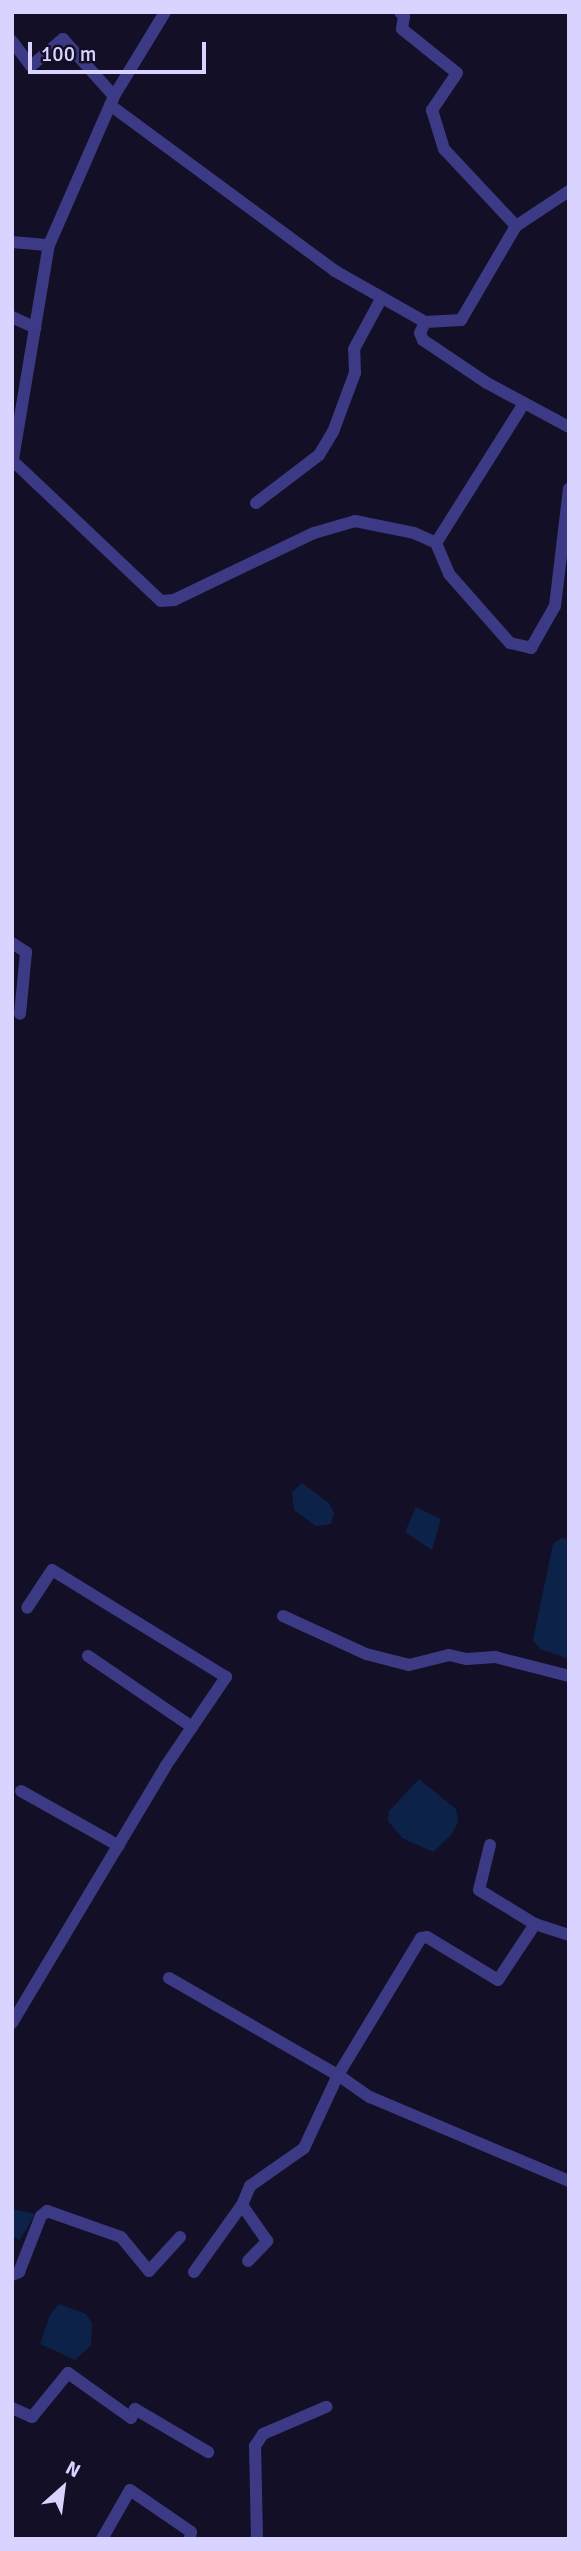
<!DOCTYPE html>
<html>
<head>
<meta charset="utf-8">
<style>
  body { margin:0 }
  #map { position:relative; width:581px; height:2551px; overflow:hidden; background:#130f26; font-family:Signika,sans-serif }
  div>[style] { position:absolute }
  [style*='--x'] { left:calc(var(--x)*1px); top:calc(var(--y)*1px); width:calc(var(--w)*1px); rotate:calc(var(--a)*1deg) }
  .water>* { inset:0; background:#0c2248 }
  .street>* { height:12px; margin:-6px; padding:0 6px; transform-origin:6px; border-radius:6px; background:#3d3a85 }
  span { translate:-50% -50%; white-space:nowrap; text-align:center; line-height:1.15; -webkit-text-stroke:5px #130f26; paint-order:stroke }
  .frame { position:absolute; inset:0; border:14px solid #d9d4ff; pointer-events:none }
  .north { position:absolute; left:28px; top:2453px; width:70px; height:70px; -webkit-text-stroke:5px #130f26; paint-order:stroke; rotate:28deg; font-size:19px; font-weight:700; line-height:28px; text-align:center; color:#d9d4ff }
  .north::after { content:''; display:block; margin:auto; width:24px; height:32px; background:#d9d4ff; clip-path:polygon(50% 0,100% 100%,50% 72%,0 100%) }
  .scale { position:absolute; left:28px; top:42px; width:178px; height:32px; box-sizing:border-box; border:4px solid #d9d4ff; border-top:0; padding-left:9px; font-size:21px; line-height:24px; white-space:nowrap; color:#d9d4ff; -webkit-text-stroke:5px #130f26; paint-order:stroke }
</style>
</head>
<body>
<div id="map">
  <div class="water">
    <i style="clip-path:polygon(302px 1483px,329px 1503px,334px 1513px,331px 1524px,316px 1526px,294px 1510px,292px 1492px)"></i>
    <i style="clip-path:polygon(416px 1507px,441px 1519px,432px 1550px,405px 1532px)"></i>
    <i style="clip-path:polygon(561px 1538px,569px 1539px,569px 1659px,540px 1649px,533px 1640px,553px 1544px)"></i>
    <i style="clip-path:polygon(419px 1779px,456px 1809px,458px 1822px,451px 1835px,433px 1852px,402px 1838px,388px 1821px,389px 1811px)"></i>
    <i style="clip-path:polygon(12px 2209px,35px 2214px,20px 2240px,12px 2236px)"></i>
    <i style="clip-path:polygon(59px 2304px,86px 2314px,92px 2323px,91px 2345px,75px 2360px,40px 2344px,50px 2315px)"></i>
  </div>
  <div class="street">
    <i style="--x:400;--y:12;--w:6;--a:45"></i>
    <i style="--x:404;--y:16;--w:13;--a:99"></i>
    <i style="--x:402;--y:29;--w:70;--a:38.7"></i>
    <i style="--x:457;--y:73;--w:45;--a:124"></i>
    <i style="--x:432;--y:110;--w:41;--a:72.9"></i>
    <i style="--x:444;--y:149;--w:105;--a:46.9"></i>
    <i style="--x:12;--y:41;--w:31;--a:53"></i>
    <i style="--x:31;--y:66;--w:42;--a:-40.2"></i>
    <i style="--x:63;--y:39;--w:76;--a:48.2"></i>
    <i style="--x:110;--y:105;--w:280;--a:36.4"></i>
    <i style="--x:335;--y:271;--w:103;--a:29.5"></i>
    <i style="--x:425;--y:322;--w:36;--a:-3"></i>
    <i style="--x:461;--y:320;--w:109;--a:-59.7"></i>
    <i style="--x:516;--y:226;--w:64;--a:-33.4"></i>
    <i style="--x:12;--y:242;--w:37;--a:5"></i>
    <i style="--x:12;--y:317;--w:26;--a:25"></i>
    <i style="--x:425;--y:322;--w:12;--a:114"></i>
    <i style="--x:420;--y:333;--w:8;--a:67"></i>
    <i style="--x:423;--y:340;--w:77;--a:33.9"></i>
    <i style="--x:487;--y:383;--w:93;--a:28.2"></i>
    <i style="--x:14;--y:462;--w:202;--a:43.4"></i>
    <i style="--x:161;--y:601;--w:13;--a:-4"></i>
    <i style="--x:174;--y:600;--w:155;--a:-25.6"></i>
    <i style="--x:314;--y:533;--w:43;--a:-16.3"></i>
    <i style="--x:355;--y:521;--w:60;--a:11.5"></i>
    <i style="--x:414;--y:533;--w:24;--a:24"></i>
    <i style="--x:436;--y:543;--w:34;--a:67"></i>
    <i style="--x:449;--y:574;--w:92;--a:48.5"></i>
    <i style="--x:510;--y:643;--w:22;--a:13"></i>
    <i style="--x:531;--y:648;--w:48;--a:-60.3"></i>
    <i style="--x:555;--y:606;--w:118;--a:-83.2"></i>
    <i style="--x:12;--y:465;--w:223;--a:-80.5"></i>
    <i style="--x:49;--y:245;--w:163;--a:-66.4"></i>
    <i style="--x:114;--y:96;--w:98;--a:-58.7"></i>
    <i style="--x:256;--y:503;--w:79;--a:-37.3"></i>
    <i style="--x:319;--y:455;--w:27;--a:-59"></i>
    <i style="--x:333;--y:432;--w:63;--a:-69.6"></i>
    <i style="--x:355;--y:373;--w:24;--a:-92"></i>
    <i style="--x:354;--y:349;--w:57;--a:-61.6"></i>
    <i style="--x:436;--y:543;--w:165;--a:-57.8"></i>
    <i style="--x:12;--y:943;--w:17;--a:33"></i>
    <i style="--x:26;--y:952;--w:62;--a:95.5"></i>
    <i style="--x:283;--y:1616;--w:91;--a:24.6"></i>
    <i style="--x:366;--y:1654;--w:44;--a:14.3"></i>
    <i style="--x:409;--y:1665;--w:41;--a:-14"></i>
    <i style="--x:449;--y:1655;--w:18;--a:13"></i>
    <i style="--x:467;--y:1659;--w:28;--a:-4"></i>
    <i style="--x:495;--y:1657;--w:76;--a:14.4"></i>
    <i style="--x:88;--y:1656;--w:126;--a:34.3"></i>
    <i style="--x:21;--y:1791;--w:112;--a:29.3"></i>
    <i style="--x:490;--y:1845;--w:46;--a:103.7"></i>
    <i style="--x:479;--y:1890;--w:66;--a:31.3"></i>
    <i style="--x:169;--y:1978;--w:195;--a:29.9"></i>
    <i style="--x:338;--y:2075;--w:160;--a:-58.8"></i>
    <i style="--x:421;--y:1938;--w:6;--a:-9"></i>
    <i style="--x:427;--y:1937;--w:83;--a:31.2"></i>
    <i style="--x:498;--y:1980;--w:67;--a:-56.5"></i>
    <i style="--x:535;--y:1924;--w:36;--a:18"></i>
    <i style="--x:12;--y:2023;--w:298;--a:-59.1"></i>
    <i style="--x:165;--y:1767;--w:109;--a:-55.9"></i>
    <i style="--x:226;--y:1677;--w:204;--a:-148.4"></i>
    <i style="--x:52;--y:1570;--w:45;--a:123.3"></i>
    <i style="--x:248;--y:2261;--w:28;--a:-46"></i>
    <i style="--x:267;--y:2241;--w:44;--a:-124.8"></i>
    <i style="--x:242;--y:2205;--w:21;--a:-67"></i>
    <i style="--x:250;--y:2186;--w:66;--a:-35.1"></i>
    <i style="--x:304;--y:2148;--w:81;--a:-65"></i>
    <i style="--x:338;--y:2075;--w:39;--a:35"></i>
    <i style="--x:370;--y:2097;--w:216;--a:22.9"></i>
    <i style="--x:194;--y:2272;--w:82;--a:-54.4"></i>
    <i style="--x:12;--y:2275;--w:8;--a:-23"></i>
    <i style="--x:19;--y:2272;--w:60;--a:-68.6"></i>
    <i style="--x:41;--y:2216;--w:8;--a:-40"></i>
    <i style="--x:47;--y:2211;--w:78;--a:19.4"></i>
    <i style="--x:121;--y:2237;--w:44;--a:50.5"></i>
    <i style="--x:149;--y:2271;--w:46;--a:-47.6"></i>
    <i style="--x:12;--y:2408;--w:22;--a:24"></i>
    <i style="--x:32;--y:2417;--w:57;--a:-50.7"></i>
    <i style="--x:68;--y:2373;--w:77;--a:35.5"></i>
    <i style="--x:131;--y:2418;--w:10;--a:-66"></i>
    <i style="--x:135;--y:2409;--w:85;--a:30.5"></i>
    <i style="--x:102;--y:2539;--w:56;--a:-60.3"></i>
    <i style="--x:130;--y:2490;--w:74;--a:34.5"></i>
    <i style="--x:191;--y:2532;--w:7;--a:98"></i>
    <i style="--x:257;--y:2539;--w:93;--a:-91.2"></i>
    <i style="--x:255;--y:2446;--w:14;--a:-56"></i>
    <i style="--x:263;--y:2434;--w:69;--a:-23.2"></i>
  </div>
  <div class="frame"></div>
  <div class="north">N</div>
  <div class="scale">100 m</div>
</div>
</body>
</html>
